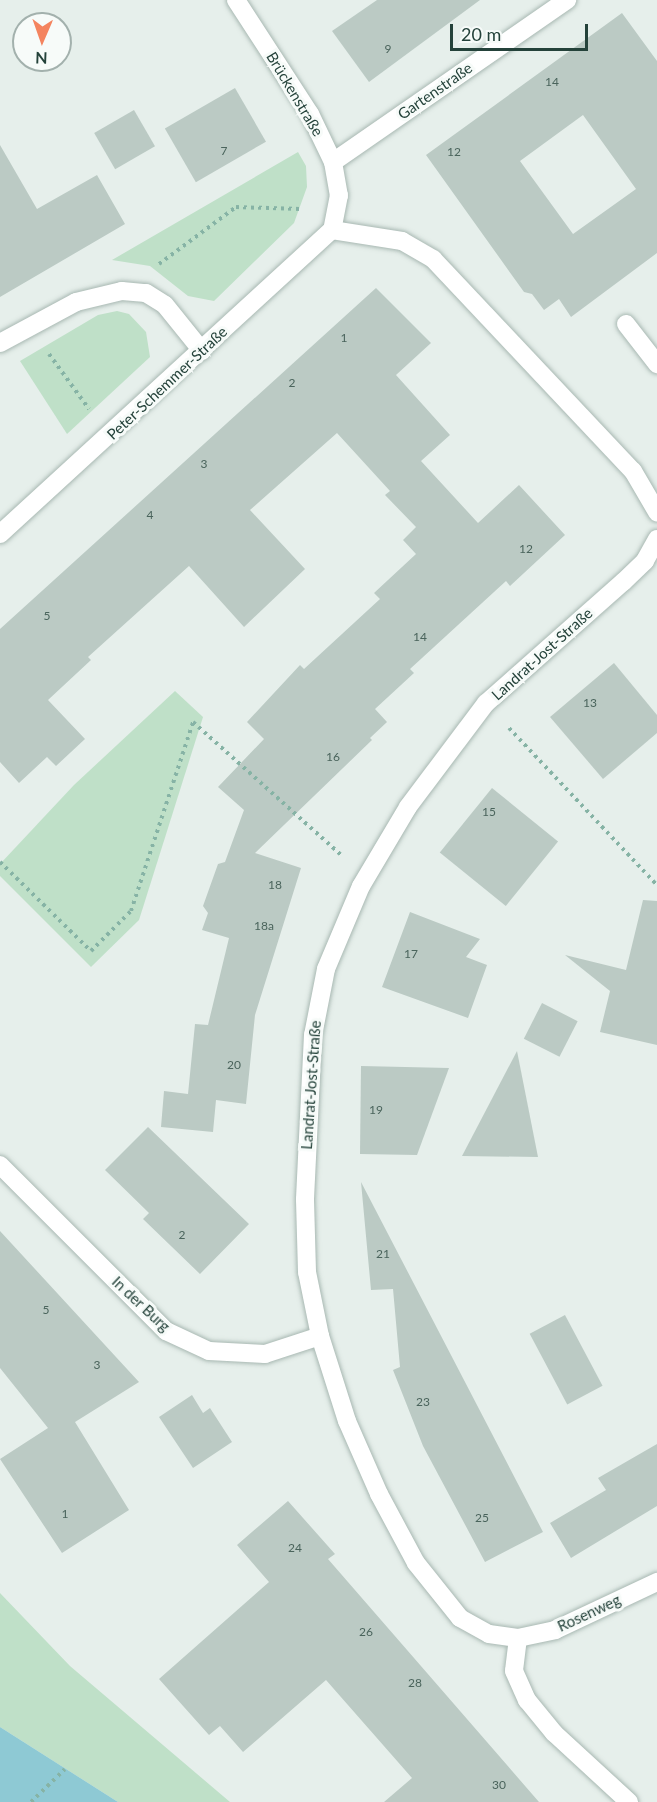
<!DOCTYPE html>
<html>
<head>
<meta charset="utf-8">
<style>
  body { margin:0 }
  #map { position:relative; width:657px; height:1802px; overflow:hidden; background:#e6efeb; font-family:Lato,sans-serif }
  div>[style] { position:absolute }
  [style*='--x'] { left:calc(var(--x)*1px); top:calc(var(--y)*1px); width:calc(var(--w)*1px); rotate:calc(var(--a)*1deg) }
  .green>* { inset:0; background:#bfe0c8 }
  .water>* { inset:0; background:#8ec9d4 }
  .building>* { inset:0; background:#bbcac4; transform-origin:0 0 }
  .path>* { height:4px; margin-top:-2px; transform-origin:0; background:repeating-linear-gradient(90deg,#86b3a5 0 3px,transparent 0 7.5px) }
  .roads { filter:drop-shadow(0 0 2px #a8b8b2) drop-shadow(0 0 2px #a8b8b2) }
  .minor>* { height:18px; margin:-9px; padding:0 9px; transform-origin:9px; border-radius:9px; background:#fff }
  span { translate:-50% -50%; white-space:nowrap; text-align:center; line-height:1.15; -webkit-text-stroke:6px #f7fbf9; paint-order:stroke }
  .number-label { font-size:12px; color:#4a645c }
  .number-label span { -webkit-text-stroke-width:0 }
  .street-label { font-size:15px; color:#24423a }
  .north { position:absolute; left:12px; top:12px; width:60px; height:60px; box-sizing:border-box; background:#f7fbf9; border:2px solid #a3b1ad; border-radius:50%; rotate:182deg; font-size:16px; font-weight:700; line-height:24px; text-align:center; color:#24423a }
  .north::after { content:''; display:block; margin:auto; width:21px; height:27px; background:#f4845f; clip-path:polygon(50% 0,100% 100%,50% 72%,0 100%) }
  .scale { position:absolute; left:450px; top:24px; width:138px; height:27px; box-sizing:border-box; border:3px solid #24423a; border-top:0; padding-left:8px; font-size:18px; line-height:21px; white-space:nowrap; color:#24423a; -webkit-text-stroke:4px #f7fbf9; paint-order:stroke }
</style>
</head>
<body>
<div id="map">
  <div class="green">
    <i style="clip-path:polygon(298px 152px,306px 166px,307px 187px,294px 223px,214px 301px,188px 296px,150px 266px,112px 260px)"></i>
    <i style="clip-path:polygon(117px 311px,129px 314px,146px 332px,150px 357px,67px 434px,20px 361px,98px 315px)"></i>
    <i style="clip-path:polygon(175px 691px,203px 717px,139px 920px,91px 967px,0 876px,0 864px,74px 785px)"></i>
    <i style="clip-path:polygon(0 1593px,70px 1666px,230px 1802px,118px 1802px,0 1727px)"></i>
  </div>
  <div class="water">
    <i style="clip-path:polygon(0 1727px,118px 1802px,0 1802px)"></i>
  </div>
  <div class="building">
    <i style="clip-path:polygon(377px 0,480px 0,369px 82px,332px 31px)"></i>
    <i style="clip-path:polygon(evenodd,622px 13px,657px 61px,657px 253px,571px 317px,559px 299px,544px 310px,532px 294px,524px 292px,426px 155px,622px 13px,583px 115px,636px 189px,573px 234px,520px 161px,583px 115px)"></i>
    <i style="left:235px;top:88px;width:62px;height:81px;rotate:60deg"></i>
    <i style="left:134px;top:110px;width:42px;height:46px;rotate:60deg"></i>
    <i style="clip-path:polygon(0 145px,37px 209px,97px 175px,125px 224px,0 297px)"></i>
    <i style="clip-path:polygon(376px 288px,431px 343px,396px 375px,450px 435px,421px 461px,478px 523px,519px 485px,565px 535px,510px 586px,506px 581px,410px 669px,414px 673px,375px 709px,387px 722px,370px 738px,372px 740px,255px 853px,301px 868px,255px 1015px,246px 1104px,216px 1100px,213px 1132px,161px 1127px,164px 1091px,188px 1094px,195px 1024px,208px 1025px,229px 938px,202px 930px,208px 913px,203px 906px,218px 864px,225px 862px,244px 810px,218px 787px,264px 739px,247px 722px,300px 665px,304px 669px,380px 599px,374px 593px,416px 554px,403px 540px,416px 527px,385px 495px,390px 491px,337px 433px,250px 510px,305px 569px,244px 627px,189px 566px,88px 657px,91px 660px,48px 700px,85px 739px,56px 766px,47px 757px,19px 783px,0 762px,0 629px)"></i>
    <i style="clip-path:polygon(614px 663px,657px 715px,657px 733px,603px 779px,550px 717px)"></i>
    <i style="left:492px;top:788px;width:85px;height:83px;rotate:39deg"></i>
    <i style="clip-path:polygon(643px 900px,657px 901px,657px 1045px,600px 1032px,610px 991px,565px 955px,626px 970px)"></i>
    <i style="clip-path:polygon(410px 912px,480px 939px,466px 957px,487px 965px,468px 1018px,382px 987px)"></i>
    <i style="left:542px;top:1003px;width:40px;height:40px;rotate:27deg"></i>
    <i style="clip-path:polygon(517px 1051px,538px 1157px,462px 1156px)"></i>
    <i style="clip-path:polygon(361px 1066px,449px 1068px,417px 1155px,360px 1154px)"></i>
    <i style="clip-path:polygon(148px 1127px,249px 1224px,200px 1274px,143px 1219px,149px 1213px,105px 1170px)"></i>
    <i style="clip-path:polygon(361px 1182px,543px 1532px,485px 1562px,423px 1446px,393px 1370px,400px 1367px,393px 1289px,371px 1290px)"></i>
    <i style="clip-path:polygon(0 1231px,139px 1382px,75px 1422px,129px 1510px,62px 1553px,0 1459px,48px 1428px,0 1368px)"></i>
    <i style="left:565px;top:1315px;width:80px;height:40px;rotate:62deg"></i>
    <i style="clip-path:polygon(192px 1395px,203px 1413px,210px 1408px,232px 1442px,193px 1468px,159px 1417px)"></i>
    <i style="clip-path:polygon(657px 1444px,657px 1506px,571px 1558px,550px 1523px,606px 1490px,598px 1478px)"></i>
    <i style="clip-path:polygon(288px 1501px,335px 1554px,328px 1559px,539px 1802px,384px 1802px,412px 1778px,326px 1680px,243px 1752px,220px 1726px,209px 1735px,159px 1679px,269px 1582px,237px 1545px)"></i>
  </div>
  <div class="path">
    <i style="--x:159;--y:264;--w:96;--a:-36.5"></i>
    <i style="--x:236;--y:207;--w:65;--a:1.8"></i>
    <i style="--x:49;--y:354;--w:68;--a:54"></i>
    <i style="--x:509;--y:728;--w:216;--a:46.7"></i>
    <i style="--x:0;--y:862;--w:127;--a:44.4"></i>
    <i style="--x:91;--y:951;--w:57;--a:-45"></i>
    <i style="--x:131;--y:911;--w:199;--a:-71.8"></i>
    <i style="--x:193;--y:722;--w:199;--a:41.9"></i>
    <i style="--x:31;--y:1802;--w:47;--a:-44.1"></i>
  </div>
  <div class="roads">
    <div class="minor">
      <i style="--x:236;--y:0;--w:136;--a:57"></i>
      <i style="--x:310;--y:114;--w:53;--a:64.4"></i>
      <i style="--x:333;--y:162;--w:34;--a:80"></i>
      <i style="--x:339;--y:195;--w:36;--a:101"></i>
      <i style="--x:333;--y:162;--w:285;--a:-34.7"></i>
      <i style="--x:332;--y:230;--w:71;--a:8.9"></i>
      <i style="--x:402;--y:241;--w:36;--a:30"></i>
      <i style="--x:433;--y:259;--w:291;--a:46.7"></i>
      <i style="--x:633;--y:471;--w:48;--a:59.7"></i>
      <i style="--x:626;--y:324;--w:51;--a:52.2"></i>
      <i style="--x:0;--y:343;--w:86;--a:-28.3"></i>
      <i style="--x:76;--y:302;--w:47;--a:-13.4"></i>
      <i style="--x:122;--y:291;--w:24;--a:5"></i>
      <i style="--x:146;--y:293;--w:22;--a:32"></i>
      <i style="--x:165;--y:305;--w:59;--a:51.2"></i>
      <i style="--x:0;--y:534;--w:450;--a:-42.5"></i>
      <i style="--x:657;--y:539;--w:25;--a:119"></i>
      <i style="--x:645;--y:561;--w:30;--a:136"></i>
      <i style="--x:623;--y:582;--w:183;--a:138.5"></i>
      <i style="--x:486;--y:703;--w:130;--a:126.9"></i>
      <i style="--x:408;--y:807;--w:92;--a:120.7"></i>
      <i style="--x:361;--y:886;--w:90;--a:112.9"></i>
      <i style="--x:326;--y:969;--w:67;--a:101.1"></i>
      <i style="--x:313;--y:1035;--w:165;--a:92.8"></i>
      <i style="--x:305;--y:1200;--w:72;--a:88.4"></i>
      <i style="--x:307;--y:1272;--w:65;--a:78.5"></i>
      <i style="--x:320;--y:1336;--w:89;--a:72.4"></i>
      <i style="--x:347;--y:1421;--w:80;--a:66.3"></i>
      <i style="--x:379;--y:1494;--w:78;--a:61.8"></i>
      <i style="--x:416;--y:1563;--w:70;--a:51.3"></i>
      <i style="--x:460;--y:1618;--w:33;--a:29"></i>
      <i style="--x:489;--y:1634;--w:29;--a:8"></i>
      <i style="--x:518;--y:1638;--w:38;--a:-12"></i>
      <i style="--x:555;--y:1630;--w:113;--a:-25.2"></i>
      <i style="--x:0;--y:1165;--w:235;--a:45"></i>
      <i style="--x:166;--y:1331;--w:47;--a:24.9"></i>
      <i style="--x:209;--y:1351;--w:56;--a:3.1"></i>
      <i style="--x:265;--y:1354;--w:58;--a:-18.1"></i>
      <i style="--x:518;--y:1638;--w:33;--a:97"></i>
      <i style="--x:514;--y:1671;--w:32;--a:66"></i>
      <i style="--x:527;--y:1700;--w:43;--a:50.7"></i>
      <i style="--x:554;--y:1733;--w:102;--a:42.6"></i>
    </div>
  </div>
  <div class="number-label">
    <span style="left:388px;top:49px">9</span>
    <span style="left:552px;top:82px">14</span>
    <span style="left:224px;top:151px">7</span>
    <span style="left:454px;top:152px">12</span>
    <span style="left:344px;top:338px">1</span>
    <span style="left:292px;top:383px">2</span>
    <span style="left:204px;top:464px">3</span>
    <span style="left:150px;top:515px">4</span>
    <span style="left:526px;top:549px">12</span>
    <span style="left:47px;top:616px">5</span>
    <span style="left:420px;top:637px">14</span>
    <span style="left:590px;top:703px">13</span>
    <span style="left:333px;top:757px">16</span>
    <span style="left:489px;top:812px">15</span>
    <span style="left:275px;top:885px">18</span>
    <span style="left:264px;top:926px">18a</span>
    <span style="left:411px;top:954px">17</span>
    <span style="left:234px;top:1065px">20</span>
    <span style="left:376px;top:1110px">19</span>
    <span style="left:182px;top:1235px">2</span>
    <span style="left:383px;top:1254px">21</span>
    <span style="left:46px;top:1310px">5</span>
    <span style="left:97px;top:1365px">3</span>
    <span style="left:423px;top:1402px">23</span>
    <span style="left:65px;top:1514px">1</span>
    <span style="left:482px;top:1518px">25</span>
    <span style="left:295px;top:1548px">24</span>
    <span style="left:366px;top:1632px">26</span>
    <span style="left:415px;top:1683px">28</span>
    <span style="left:499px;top:1785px">30</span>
  </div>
  <div class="street-label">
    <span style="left:435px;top:91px;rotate:-35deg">Gartenstraße</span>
    <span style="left:295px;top:94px;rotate:59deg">Brückenstraße</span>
    <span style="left:167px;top:383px;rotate:-43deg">Peter-Schemmer-Straße</span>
    <span style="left:542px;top:654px;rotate:-42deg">Landrat-Jost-Straße</span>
    <span style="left:311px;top:1085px;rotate:-86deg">Landrat-Jost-Straße</span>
    <span style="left:141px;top:1304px;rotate:43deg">In der Burg</span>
    <span style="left:589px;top:1613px;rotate:-25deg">Rosenweg</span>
  </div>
  <div class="north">N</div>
  <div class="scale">20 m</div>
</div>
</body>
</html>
